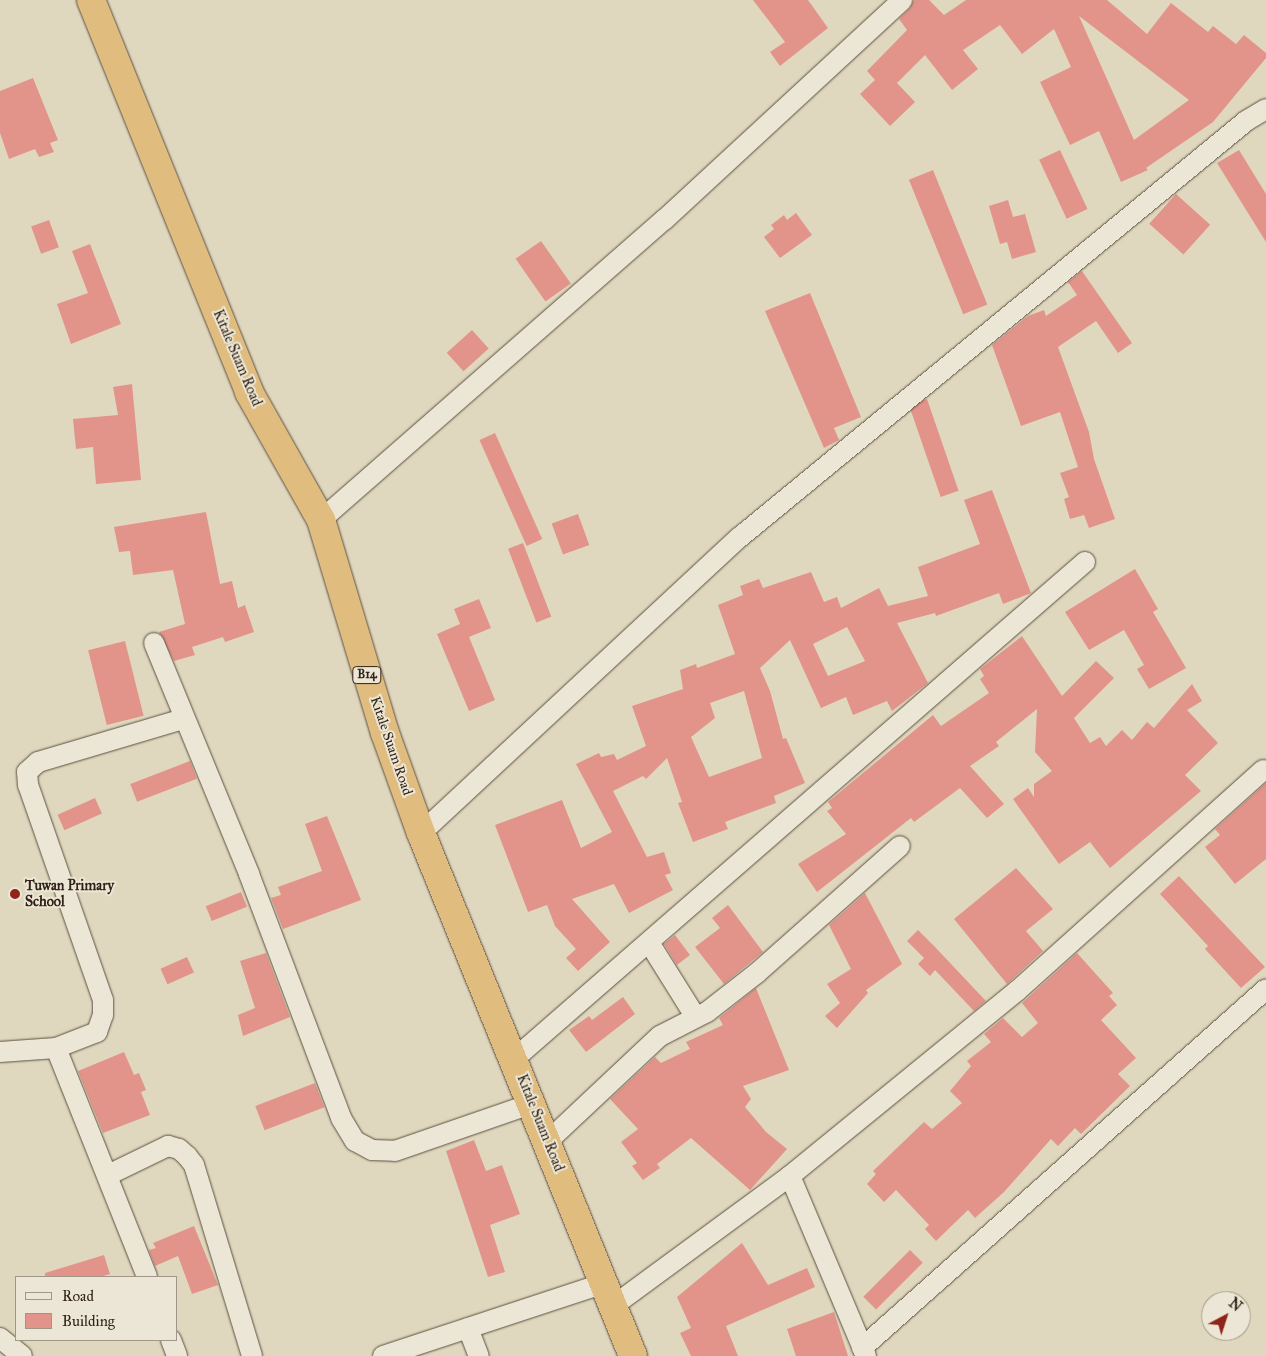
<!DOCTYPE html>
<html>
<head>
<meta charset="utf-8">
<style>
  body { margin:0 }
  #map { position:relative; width:1266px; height:1356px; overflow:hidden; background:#e0d8be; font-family:"IM FELL Great Primer",serif }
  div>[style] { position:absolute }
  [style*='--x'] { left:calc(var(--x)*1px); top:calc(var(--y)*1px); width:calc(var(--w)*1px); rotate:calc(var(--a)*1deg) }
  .building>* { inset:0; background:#e2948a; transform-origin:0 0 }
  .roads { filter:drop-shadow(0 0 1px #5d4f40) drop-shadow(0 0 1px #5d4f40) }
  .street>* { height:20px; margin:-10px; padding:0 10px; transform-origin:10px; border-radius:10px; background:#ebe6d5 }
  .highway>* { height:28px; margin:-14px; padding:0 14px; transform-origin:14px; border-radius:14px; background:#e0bc7f }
  .dots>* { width:14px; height:14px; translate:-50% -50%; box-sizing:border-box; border:2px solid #ebe6d5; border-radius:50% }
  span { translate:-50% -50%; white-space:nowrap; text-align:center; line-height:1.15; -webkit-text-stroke:4px #ebe6d5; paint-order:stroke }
  .shield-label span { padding:1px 4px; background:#ebe6d5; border:1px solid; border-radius:4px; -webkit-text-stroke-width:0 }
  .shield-label { font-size:12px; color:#312116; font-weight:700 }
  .street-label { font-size:14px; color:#312116 }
  .poi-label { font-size:14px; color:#312116; font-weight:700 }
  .left { translate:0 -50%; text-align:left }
  .legend { position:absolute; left:15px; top:1276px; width:162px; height:65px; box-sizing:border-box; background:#ebe6d5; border:1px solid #a19789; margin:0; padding:6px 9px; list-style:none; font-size:15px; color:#312116 }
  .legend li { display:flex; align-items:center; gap:10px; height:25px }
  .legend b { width:25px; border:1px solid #a19789 }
  .north { position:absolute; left:1201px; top:1291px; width:50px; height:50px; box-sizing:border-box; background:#ebe6d5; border:1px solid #a19789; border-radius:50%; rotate:40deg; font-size:14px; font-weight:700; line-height:20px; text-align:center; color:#312116 }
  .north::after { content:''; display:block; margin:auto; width:18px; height:22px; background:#8f2418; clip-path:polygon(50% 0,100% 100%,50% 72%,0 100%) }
</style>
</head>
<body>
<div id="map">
  <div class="building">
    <i style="clip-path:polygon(753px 0,808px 0,828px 28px,780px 66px,770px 52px,785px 42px)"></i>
    <i style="clip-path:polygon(evenodd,914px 0,929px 0,944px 15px,966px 0,1107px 0,1147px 34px,1171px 3px,1208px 32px,1213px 26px,1236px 44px,1244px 35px,1266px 53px,1266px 58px,1213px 122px,1146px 168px,1148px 170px,1121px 182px,1099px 131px,1070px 145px,1040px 82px,1071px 67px,1054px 29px,1022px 54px,1000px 25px,963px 50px,978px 69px,952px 90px,925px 55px,897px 83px,915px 102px,890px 126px,860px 94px,875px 80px,867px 71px,907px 30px,899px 19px,910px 8px,914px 0,1079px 16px,1189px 100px,1134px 140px,1079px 16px)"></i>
    <i style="clip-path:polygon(33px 78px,58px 140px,50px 143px,54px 152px,39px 157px,35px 149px,9px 159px,0 133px,0 91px)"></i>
    <i style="left:1060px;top:150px;width:65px;height:23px;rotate:65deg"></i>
    <i style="clip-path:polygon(1239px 150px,1266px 194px,1266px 242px,1217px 163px)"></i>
    <i style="left:933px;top:170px;width:145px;height:26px;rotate:68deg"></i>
    <i style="left:1176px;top:194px;width:46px;height:40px;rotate:42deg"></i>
    <i style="clip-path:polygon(1008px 200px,1013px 217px,1025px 214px,1036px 252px,1012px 259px,1007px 242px,1000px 244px,989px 206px)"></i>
    <i style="clip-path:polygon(796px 213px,812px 235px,780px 258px,764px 237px,774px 229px,771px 225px,784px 215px,787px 220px)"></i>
    <i style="left:49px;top:220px;width:29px;height:19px;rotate:70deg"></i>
    <i style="left:541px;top:241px;width:52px;height:31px;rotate:55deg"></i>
    <i style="clip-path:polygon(90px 244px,121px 324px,71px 344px,57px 304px,88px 293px,72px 251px)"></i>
    <i style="clip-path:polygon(1082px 271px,1132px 343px,1118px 353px,1096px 321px,1058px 347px,1089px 432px,1094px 459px,1115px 519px,1089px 528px,1084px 515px,1070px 519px,1064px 499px,1069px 497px,1060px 473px,1078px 467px,1060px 412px,1021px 426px,992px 345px,1028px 316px,1044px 310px,1046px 316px,1077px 295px,1068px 282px)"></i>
    <i style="clip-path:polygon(810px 293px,861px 417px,834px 428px,839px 440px,824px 448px,765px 311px)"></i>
    <i style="left:472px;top:330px;width:25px;height:34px;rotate:48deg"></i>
    <i style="clip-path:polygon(132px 384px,141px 480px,96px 484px,93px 447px,76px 449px,73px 419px,118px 415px,113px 387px)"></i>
    <i style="left:927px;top:399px;width:97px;height:19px;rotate:71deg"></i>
    <i style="left:495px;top:433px;width:116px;height:17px;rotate:66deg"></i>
    <i style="clip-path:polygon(evenodd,992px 490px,1031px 593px,1003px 604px,999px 593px,936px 616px,935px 613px,897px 623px,928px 683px,892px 711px,887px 701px,853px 715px,846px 697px,821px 708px,790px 640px,760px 668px,770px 691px,783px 739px,786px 738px,805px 783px,774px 796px,776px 803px,725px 822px,728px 829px,693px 842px,678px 803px,682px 802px,667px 758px,646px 779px,643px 776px,613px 791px,647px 857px,664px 852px,671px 873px,665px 875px,673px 890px,629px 913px,614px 884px,572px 899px,610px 942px,578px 971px,566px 958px,576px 949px,555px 926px,547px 905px,528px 912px,495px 825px,562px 800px,581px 848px,612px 832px,576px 764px,599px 753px,601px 757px,614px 754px,617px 760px,646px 746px,632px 706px,683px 689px,680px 670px,696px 664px,697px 668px,735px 654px,718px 605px,743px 595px,740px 586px,759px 579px,763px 588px,811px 572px,824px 602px,837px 597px,841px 608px,879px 588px,888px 606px,928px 596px,918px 567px,980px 544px,964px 500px,992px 490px,847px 627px,865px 661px,828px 676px,813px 644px,847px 627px,992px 490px,744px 691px,762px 758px,709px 777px,691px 737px,715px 718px,710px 703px,744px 691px)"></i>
    <i style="clip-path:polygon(206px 512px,220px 584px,232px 581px,238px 608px,245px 605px,254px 632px,225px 642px,223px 637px,192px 647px,195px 655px,174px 661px,159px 632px,185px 624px,173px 570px,133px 575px,130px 551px,119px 552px,114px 527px)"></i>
    <i style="left:578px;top:514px;width:33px;height:28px;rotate:70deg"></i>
    <i style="left:523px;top:543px;width:79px;height:16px;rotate:69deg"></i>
    <i style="clip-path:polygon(1135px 569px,1158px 609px,1153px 612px,1186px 668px,1149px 689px,1137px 669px,1144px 665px,1124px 630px,1089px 650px,1065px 612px)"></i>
    <i style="clip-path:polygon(479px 599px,491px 628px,469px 637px,495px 700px,469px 711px,437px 634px,460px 624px,454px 609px)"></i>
    <i style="clip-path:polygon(1022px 636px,1062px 696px,1096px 661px,1114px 678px,1074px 718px,1090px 743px,1100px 737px,1106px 746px,1122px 730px,1132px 740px,1147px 722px,1154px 728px,1192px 684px,1202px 701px,1187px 710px,1218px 743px,1185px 775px,1201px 791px,1110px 868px,1090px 842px,1059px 864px,1013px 799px,1028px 788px,1034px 797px,1034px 784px,1052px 771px,1035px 752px,1037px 709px,996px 742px,999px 746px,970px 766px,1004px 804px,987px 818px,960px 788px,914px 822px,911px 818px,817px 892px,798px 864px,846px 834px,827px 811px,832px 808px,828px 802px,933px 715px,941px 726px,989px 693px,980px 679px,984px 676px,980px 669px)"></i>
    <i style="left:125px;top:641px;width:77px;height:38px;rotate:76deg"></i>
    <i style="left:190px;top:761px;width:19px;height:64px;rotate:69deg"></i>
    <i style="clip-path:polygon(1266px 783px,1266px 859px,1235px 884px,1205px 847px,1220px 835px,1215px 829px)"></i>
    <i style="left:95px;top:798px;width:17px;height:41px;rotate:66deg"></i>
    <i style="clip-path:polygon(327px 816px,361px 900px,283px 929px,271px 898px,281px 895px,278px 887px,322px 871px,305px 824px)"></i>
    <i style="clip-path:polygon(1016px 868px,1053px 909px,1026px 931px,1043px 951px,1007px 984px,954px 919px)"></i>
    <i style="clip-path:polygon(1179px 876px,1265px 967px,1241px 988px,1205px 949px,1208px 946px,1160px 894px)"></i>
    <i style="left:241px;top:892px;width:16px;height:38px;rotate:68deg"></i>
    <i style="clip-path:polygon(865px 893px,902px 964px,866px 990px,868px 993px,837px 1028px,825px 1016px,840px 1003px,827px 984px,851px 969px,829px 925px)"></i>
    <i style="clip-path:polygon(728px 905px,763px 952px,724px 984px,695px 947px,720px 928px,712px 918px)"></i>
    <i style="clip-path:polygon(918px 930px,935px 947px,986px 1001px,974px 1011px,935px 970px,930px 976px,918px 964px,924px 958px,907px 941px)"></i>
    <i style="clip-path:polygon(675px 935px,690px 955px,677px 965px,664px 944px)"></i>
    <i style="clip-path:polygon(266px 953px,290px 1017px,243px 1036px,238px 1015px,255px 1008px,240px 961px)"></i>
    <i style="clip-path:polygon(1077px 953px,1113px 993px,1109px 996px,1117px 1005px,1101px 1020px,1136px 1058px,1118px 1074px,1130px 1086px,1081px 1134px,1075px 1128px,1058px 1146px,1051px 1139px,1004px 1192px,975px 1218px,968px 1210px,936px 1241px,925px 1229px,929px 1225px,896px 1190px,884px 1202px,867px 1184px,876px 1174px,873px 1171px,924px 1122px,932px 1129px,962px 1103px,950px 1091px,971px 1066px,967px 1061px,991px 1042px,984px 1034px,1003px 1018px,1022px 1037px,1038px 1023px,1022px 1003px)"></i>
    <i style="left:187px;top:957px;width:17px;height:29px;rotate:66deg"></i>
    <i style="clip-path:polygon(756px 988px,789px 1070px,743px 1086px,751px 1099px,745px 1107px,766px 1132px,787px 1149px,750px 1190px,691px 1138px,657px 1164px,660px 1168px,643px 1180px,632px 1166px,637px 1163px,621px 1142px,638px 1129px,610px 1099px,655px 1057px,661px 1063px,690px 1049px,686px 1042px,723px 1025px,719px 1018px)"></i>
    <i style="clip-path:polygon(623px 997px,635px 1014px,586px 1052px,569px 1030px,589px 1016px,592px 1020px)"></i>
    <i style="clip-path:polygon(124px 1052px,134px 1075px,139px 1073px,146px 1090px,141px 1092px,150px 1115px,103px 1133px,78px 1071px)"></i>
    <i style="left:315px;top:1083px;width:26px;height:64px;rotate:69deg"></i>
    <i style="clip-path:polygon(474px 1140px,486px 1171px,502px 1165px,520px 1214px,490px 1225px,505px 1272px,488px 1277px,446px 1151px)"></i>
    <i style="clip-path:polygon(194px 1226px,218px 1285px,192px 1294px,178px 1256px,155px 1266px,149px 1250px,156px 1248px,153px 1243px)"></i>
    <i style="clip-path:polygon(742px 1243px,768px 1285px,807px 1268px,815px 1287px,726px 1326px,738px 1356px,691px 1356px,680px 1333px,691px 1328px,677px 1297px)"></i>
    <i style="left:910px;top:1250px;width:18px;height:66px;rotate:45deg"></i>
    <i style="clip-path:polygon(104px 1255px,110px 1274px,100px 1277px,45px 1277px,45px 1273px)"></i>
    <i style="clip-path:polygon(834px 1312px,848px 1356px,796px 1356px,787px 1329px)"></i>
  </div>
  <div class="roads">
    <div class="street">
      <i style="--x:321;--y:520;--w:456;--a:-41.2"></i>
      <i style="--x:664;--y:220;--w:324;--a:-42.7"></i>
      <i style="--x:154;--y:643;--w:250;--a:67.6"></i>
      <i style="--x:249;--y:874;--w:261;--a:69.3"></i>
      <i style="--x:341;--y:1118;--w:27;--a:59"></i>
      <i style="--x:355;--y:1141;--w:19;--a:28"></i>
      <i style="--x:372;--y:1150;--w:23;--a:2"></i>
      <i style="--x:395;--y:1151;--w:144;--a:-19.1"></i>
      <i style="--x:421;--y:833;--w:435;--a:-42.9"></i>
      <i style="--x:740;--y:537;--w:655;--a:-39.42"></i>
      <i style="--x:1246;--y:121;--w:23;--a:-31"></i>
      <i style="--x:650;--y:944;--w:85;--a:58"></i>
      <i style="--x:56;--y:1048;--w:246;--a:68.3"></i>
      <i style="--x:0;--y:1052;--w:56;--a:-4.1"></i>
      <i style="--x:56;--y:1048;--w:44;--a:-21.3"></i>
      <i style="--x:97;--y:1032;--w:18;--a:-71"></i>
      <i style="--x:103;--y:1015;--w:15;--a:-90"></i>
      <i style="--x:103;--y:1000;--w:228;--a:-109.2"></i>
      <i style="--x:28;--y:785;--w:13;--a:-94"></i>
      <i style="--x:27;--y:772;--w:15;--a:-42"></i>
      <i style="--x:38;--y:762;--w:151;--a:-16.5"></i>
      <i style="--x:514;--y:1059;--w:757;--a:-41.04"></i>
      <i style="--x:547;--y:1142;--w:155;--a:-43.2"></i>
      <i style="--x:660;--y:1036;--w:53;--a:-27.1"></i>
      <i style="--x:707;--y:1012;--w:63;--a:-38"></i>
      <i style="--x:757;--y:973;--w:191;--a:-41.6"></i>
      <i style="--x:108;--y:1175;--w:67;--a:-25.8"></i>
      <i style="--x:168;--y:1146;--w:11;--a:15"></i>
      <i style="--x:179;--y:1149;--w:11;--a:41"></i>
      <i style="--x:187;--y:1156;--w:11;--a:52"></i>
      <i style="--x:194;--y:1165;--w:200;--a:73.1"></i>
      <i style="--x:790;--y:1176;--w:195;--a:67.1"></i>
      <i style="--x:613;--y:1306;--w:220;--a:-36.3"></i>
      <i style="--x:790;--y:1176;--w:293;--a:-39.2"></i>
      <i style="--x:1017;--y:991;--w:331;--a:-41.9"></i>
      <i style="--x:468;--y:1328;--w:30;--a:69"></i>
      <i style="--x:0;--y:1338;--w:28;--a:39"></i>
      <i style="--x:171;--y:1340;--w:17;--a:69"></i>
      <i style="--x:862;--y:1348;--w:540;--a:-41.62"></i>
      <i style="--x:383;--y:1356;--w:231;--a:-18.2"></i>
    </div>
    <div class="highway">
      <i style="--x:91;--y:0;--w:423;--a:68"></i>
      <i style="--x:249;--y:392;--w:147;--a:60.6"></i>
      <i style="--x:321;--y:520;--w:222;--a:73.3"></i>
      <i style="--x:385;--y:733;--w:106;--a:70.2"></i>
      <i style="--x:421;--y:833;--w:564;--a:67.93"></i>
    </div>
  </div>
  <div class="dots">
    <i style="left:15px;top:894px;background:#8f2418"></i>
  </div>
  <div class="shield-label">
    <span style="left:367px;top:675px">B14</span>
  </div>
  <div class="street-label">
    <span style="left:237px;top:358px;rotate:67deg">Kitale Suam Road</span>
    <span style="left:391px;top:746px;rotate:71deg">Kitale Suam Road</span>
    <span style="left:540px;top:1123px;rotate:68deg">Kitale Suam Road</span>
  </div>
  <div class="poi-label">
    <span class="left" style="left:25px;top:894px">Tuwan Primary<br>School</span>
  </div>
  <ul class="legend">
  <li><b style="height:6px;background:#ebe6d5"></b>Road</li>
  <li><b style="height:14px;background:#e2948a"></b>Building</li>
  </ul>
  <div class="north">N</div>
</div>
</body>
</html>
